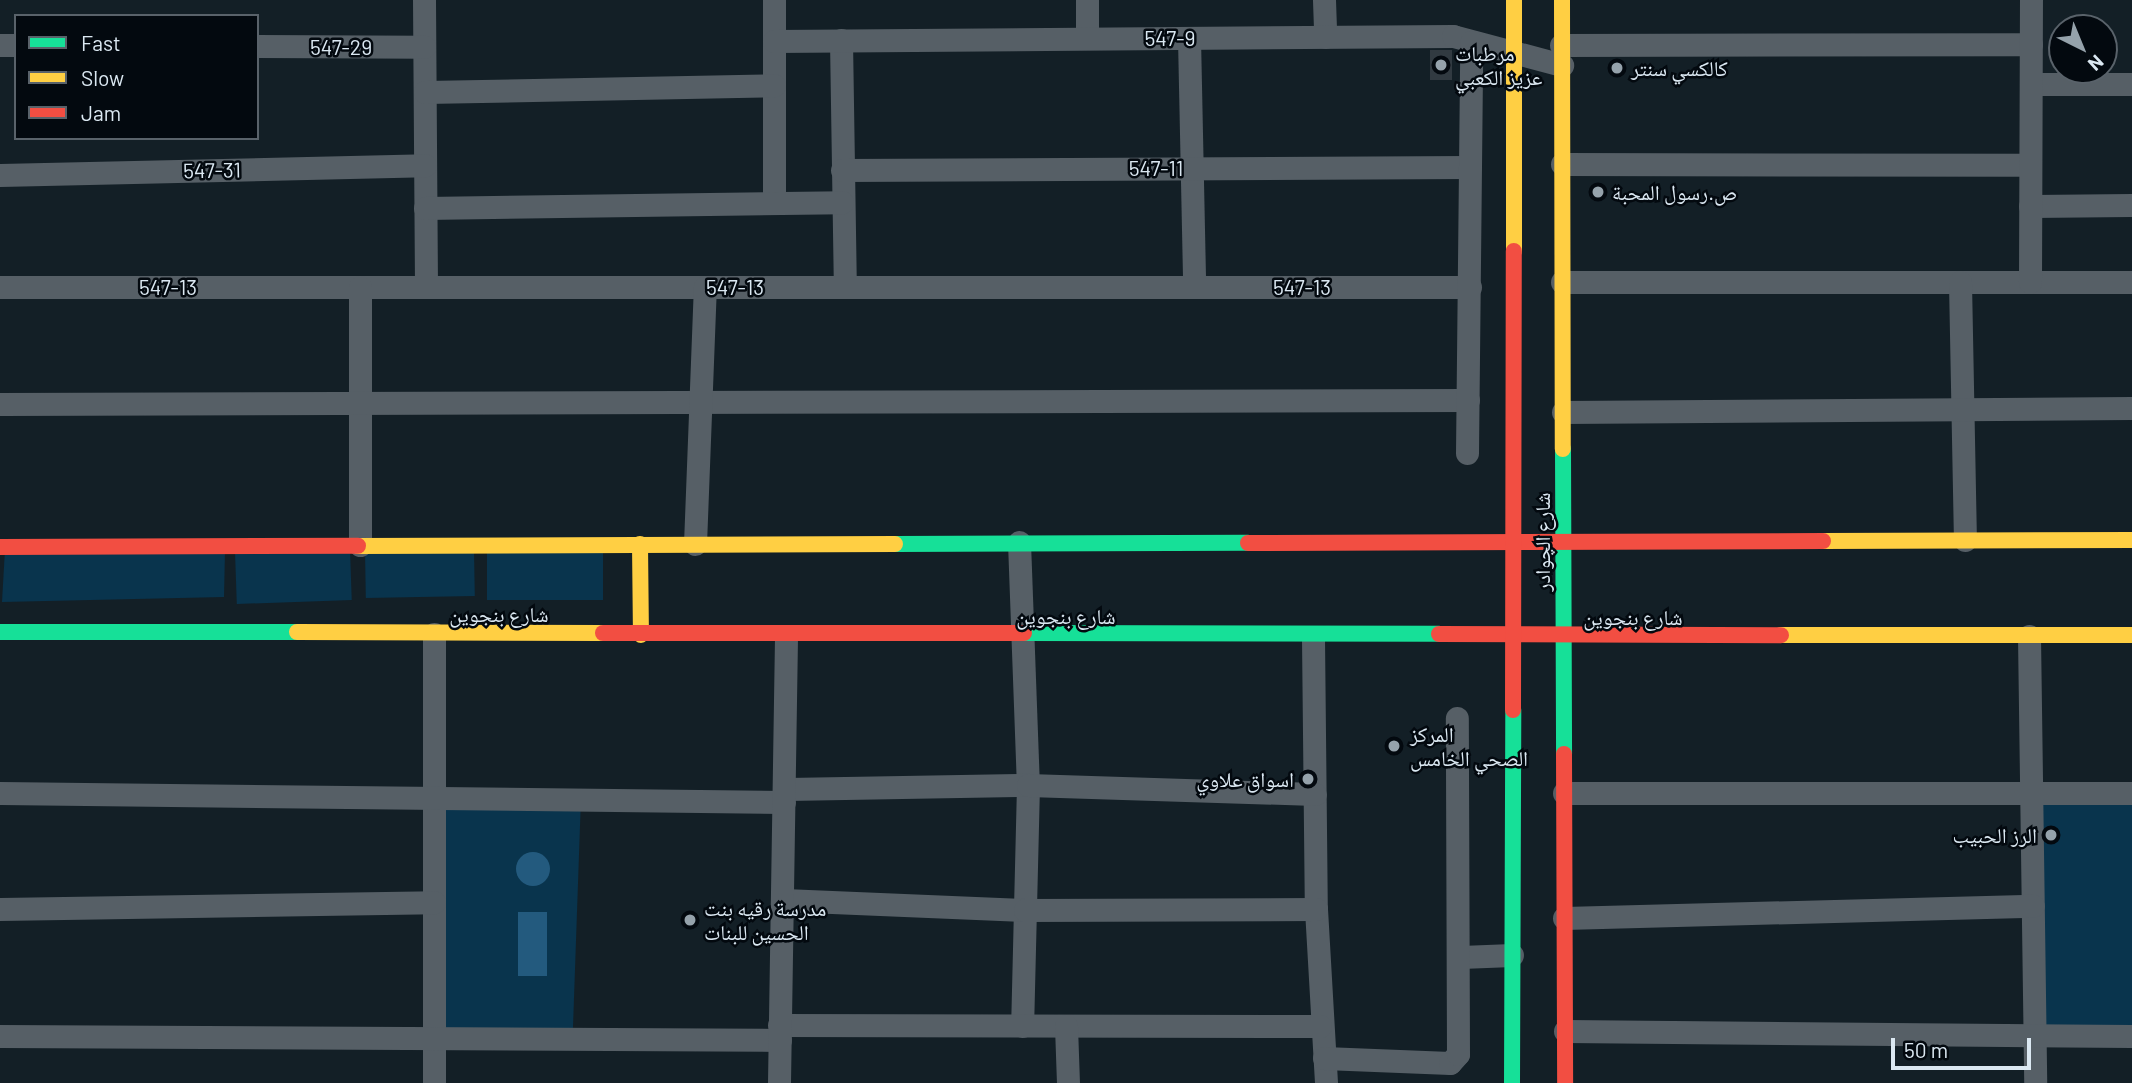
<!DOCTYPE html>
<html>
<head>
<meta charset="utf-8">
<style>
  body { margin:0 }
  #map { position:relative; width:2132px; height:1083px; overflow:hidden; background:#131f26; font-family:Barlow,"Noto Naskh Arabic",sans-serif }
  div>[style] { position:absolute }
  [style*='--x'] { left:calc(var(--x)*1px); top:calc(var(--y)*1px); width:calc(var(--w)*1px); rotate:calc(var(--a)*1deg) }
  .green>* { inset:0; background:#09344d; transform-origin:0 0 }
  .water>* { inset:0; background:#235a7e; transform-origin:0 0 }
  .round { border-radius:50% }
  .building>* { inset:0; background:#313a41; transform-origin:0 0 }
  .street>* { height:23px; margin:-11.5px; padding:0 11.5px; transform-origin:11.5px; border-radius:11.5px; background:#565f66 }
  .fast>* { height:16px; margin:-8px; padding:0 8px; transform-origin:8px; border-radius:8px; background:#16e098 }
  .slow>* { height:16px; margin:-8px; padding:0 8px; transform-origin:8px; border-radius:8px; background:#ffcf43 }
  .jam>* { height:16px; margin:-8px; padding:0 8px; transform-origin:8px; border-radius:8px; background:#f24e42 }
  .dots>* { width:19px; height:19px; translate:-50% -50%; box-sizing:border-box; border:4px solid #03090f; border-radius:50% }
  span { translate:-50% -50%; white-space:nowrap; text-align:center; line-height:1.15; -webkit-text-stroke:5px #03090f; paint-order:stroke }
  .street-label { font-size:21px; color:#dbe8f2 }
  .poi-label { font-size:21px; color:#dbe8f2 }
  .left { translate:0 -50%; text-align:left }
  .right { translate:-100% -50%; text-align:right }
  .legend { position:absolute; left:14px; top:14px; width:245px; height:126px; box-sizing:border-box; background:#03090f; border:2px solid #59626a; margin:0; padding:9px 12px; list-style:none; font-size:21px; color:#dbe8f2 }
  .legend li { display:flex; align-items:center; gap:14px; height:35px }
  .legend b { width:35px; border:2px solid #59626a }
  .north { position:absolute; left:2048px; top:14px; width:70px; height:70px; box-sizing:border-box; background:#03090f; border:2px solid #59626a; border-radius:50%; rotate:137deg; font-size:19px; font-weight:700; line-height:28px; text-align:center; color:#dbe8f2 }
  .north::after { content:''; display:block; margin:auto; width:24px; height:32px; background:#95a2ab; clip-path:polygon(50% 0,100% 100%,50% 72%,0 100%) }
  .scale { position:absolute; left:1891px; top:1038px; width:140px; height:32px; box-sizing:border-box; border:4px solid #dbe8f2; border-top:0; padding-left:9px; font-size:21px; line-height:24px; white-space:nowrap; color:#dbe8f2; -webkit-text-stroke:5px #03090f; paint-order:stroke }
</style>
</head>
<body>
<div id="map">
  <div class="green">
    <i style="clip-path:polygon(5px 549px,225px 551px,224px 597px,2px 602px)"></i>
    <i style="left:350px;top:550px;width:50px;height:115px;rotate:88deg"></i>
    <i style="left:474px;top:550px;width:46px;height:109px;rotate:89deg"></i>
    <i style="left:487px;top:550px;width:116px;height:50px"></i>
    <i style="left:2031px;top:793px;width:101px;height:241px"></i>
    <i style="left:436px;top:795px;width:145px;height:240px;rotate:2deg"></i>
  </div>
  <div class="water">
    <i class="round" style="left:516px;top:852px;width:34px;height:34px"></i>
    <i style="left:518px;top:912px;width:29px;height:64px"></i>
  </div>
  <div class="building">
    <i style="left:1452px;top:50px;width:30px;height:22px;rotate:90deg"></i>
  </div>
  <div class="street">
    <i style="--x:424;--y:0;--w:287;--a:89.6"></i>
    <i style="--x:774;--y:0;--w:201;--a:90"></i>
    <i style="--x:1087;--y:0;--w:38;--a:90"></i>
    <i style="--x:1324;--y:0;--w:37;--a:88"></i>
    <i style="--x:1189;--y:38;--w:249;--a:88.8"></i>
    <i style="--x:841;--y:40;--w:247;--a:89.1"></i>
    <i style="--x:774;--y:41;--w:679;--a:-0.42"></i>
    <i style="--x:1453;--y:36;--w:113;--a:14.9"></i>
    <i style="--x:0;--y:45;--w:16;--a:0"></i>
    <i style="--x:1561;--y:45;--w:470;--a:-0.1"></i>
    <i style="--x:257;--y:46;--w:167;--a:0.3"></i>
    <i style="--x:2031;--y:84;--w:101;--a:0"></i>
    <i style="--x:425;--y:92;--w:349;--a:-1.1"></i>
    <i style="--x:1562;--y:164;--w:468;--a:0.1"></i>
    <i style="--x:842;--y:170;--w:628;--a:-0.27"></i>
    <i style="--x:0;--y:175;--w:425;--a:-1.3"></i>
    <i style="--x:2030;--y:206;--w:102;--a:-0.6"></i>
    <i style="--x:425;--y:208;--w:417;--a:-0.8"></i>
    <i style="--x:1562;--y:282;--w:570;--a:0"></i>
    <i style="--x:1960;--y:282;--w:258;--a:88.9"></i>
    <i style="--x:2030;--y:282;--w:282;--a:-89.8"></i>
    <i style="--x:0;--y:287;--w:1470;--a:0"></i>
    <i style="--x:360;--y:287;--w:258;--a:90"></i>
    <i style="--x:0;--y:404;--w:1468;--a:-0.16"></i>
    <i style="--x:1563;--y:412;--w:569;--a:-0.4"></i>
    <i style="--x:1467;--y:453;--w:411;--a:-89.4"></i>
    <i style="--x:1019;--y:542;--w:243;--a:87.9"></i>
    <i style="--x:1028;--y:785;--w:241;--a:91.4"></i>
    <i style="--x:695;--y:544;--w:257;--a:-87.8"></i>
    <i style="--x:434;--y:634;--w:449;--a:90"></i>
    <i style="--x:2029;--y:636;--w:447;--a:89.2"></i>
    <i style="--x:1313;--y:638;--w:271;--a:89.4"></i>
    <i style="--x:1316;--y:909;--w:174;--a:86.7"></i>
    <i style="--x:787;--y:789;--w:241;--a:-1"></i>
    <i style="--x:1028;--y:785;--w:287;--a:1.8"></i>
    <i style="--x:0;--y:793;--w:784;--a:0.66"></i>
    <i style="--x:1564;--y:793;--w:568;--a:0"></i>
    <i style="--x:784;--y:900;--w:241;--a:2.4"></i>
    <i style="--x:1025;--y:910;--w:291;--a:-0.2"></i>
    <i style="--x:0;--y:909;--w:434;--a:-0.9"></i>
    <i style="--x:1564;--y:918;--w:469;--a:-1.5"></i>
    <i style="--x:1461;--y:957;--w:51;--a:-2.2"></i>
    <i style="--x:779;--y:1025;--w:541;--a:0.11"></i>
    <i style="--x:1066;--y:1026;--w:57;--a:88"></i>
    <i style="--x:1565;--y:1031;--w:567;--a:0.51"></i>
    <i style="--x:0;--y:1036;--w:780;--a:0.29"></i>
    <i style="--x:1324;--y:1058;--w:126;--a:2.3"></i>
    <i style="--x:1450;--y:1063;--w:12;--a:-48"></i>
    <i style="--x:1458;--y:1054;--w:336;--a:-90.2"></i>
    <i style="--x:779;--y:1083;--w:447;--a:-89.1"></i>
  </div>
  <div class="fast">
    <i style="--x:1563;--y:449;--w:305;--a:89.8"></i>
    <i style="--x:895;--y:544;--w:353;--a:-0.2"></i>
    <i style="--x:0;--y:632;--w:297;--a:0"></i>
    <i style="--x:1024;--y:633;--w:415;--a:0.1"></i>
    <i style="--x:1512;--y:1083;--w:373;--a:-89.8"></i>
  </div>
  <div class="slow">
    <i style="--x:1562;--y:0;--w:449;--a:89.9"></i>
    <i style="--x:1514;--y:251;--w:251;--a:-90"></i>
    <i style="--x:1823;--y:541;--w:309;--a:-0.2"></i>
    <i style="--x:640;--y:544;--w:91;--a:89.4"></i>
    <i style="--x:358;--y:546;--w:537;--a:-0.21"></i>
    <i style="--x:297;--y:632;--w:306;--a:0.2"></i>
    <i style="--x:1781;--y:635;--w:351;--a:0"></i>
  </div>
  <div class="jam">
    <i style="--x:1248;--y:543;--w:575;--a:-0.2"></i>
    <i style="--x:0;--y:547;--w:358;--a:-0.2"></i>
    <i style="--x:603;--y:633;--w:421;--a:0"></i>
    <i style="--x:1439;--y:634;--w:342;--a:0.2"></i>
    <i style="--x:1513;--y:710;--w:459;--a:-89.9"></i>
    <i style="--x:1564;--y:754;--w:329;--a:89.8"></i>
  </div>
  <div class="dots">
    <i style="left:1441px;top:65px;background:#95a2ab"></i>
    <i style="left:1617px;top:68px;background:#95a2ab"></i>
    <i style="left:1598px;top:192px;background:#95a2ab"></i>
    <i style="left:1394px;top:746px;background:#95a2ab"></i>
    <i style="left:1308px;top:779px;background:#95a2ab"></i>
    <i style="left:2051px;top:835px;background:#95a2ab"></i>
    <i style="left:690px;top:920px;background:#95a2ab"></i>
  </div>
  <div class="street-label">
    <span style="left:1170px;top:38px">547-9</span>
    <span style="left:341px;top:47px">547-29</span>
    <span style="left:1156px;top:168px">547-11</span>
    <span style="left:212px;top:170px;rotate:-1deg">547-31</span>
    <span style="left:168px;top:287px">547-13</span>
    <span style="left:735px;top:287px">547-13</span>
    <span style="left:1302px;top:287px">547-13</span>
    <span style="left:1542px;top:542px;rotate:-90deg">شارع الچوادر</span>
    <span style="left:499px;top:614px">شارع بنجوين</span>
    <span style="left:1066px;top:616px">شارع بنجوين</span>
    <span style="left:1633px;top:617px">شارع بنجوين</span>
  </div>
  <div class="poi-label">
    <span class="left" style="left:1455px;top:65px">مرطبات<br>عزيز الكعبي</span>
    <span class="left" style="left:1631px;top:68px">كالكسي سنتر</span>
    <span class="left" style="left:1612px;top:192px">ص.رسول المحبة</span>
    <span class="left" style="left:1410px;top:746px">المركز<br>الصحي الخامس</span>
    <span class="right" style="left:1294px;top:779px">اسواق علاوي</span>
    <span class="right" style="left:2037px;top:835px">الرز الحبيب</span>
    <span class="left" style="left:704px;top:920px">مدرسة رقيه بنت<br>الحسين للبنات</span>
  </div>
  <ul class="legend">
  <li><b style="height:9px;background:#16e098"></b>Fast</li>
  <li><b style="height:9px;background:#ffcf43"></b>Slow</li>
  <li><b style="height:9px;background:#f24e42"></b>Jam</li>
  </ul>
  <div class="north">N</div>
  <div class="scale">50 m</div>
</div>
</body>
</html>
